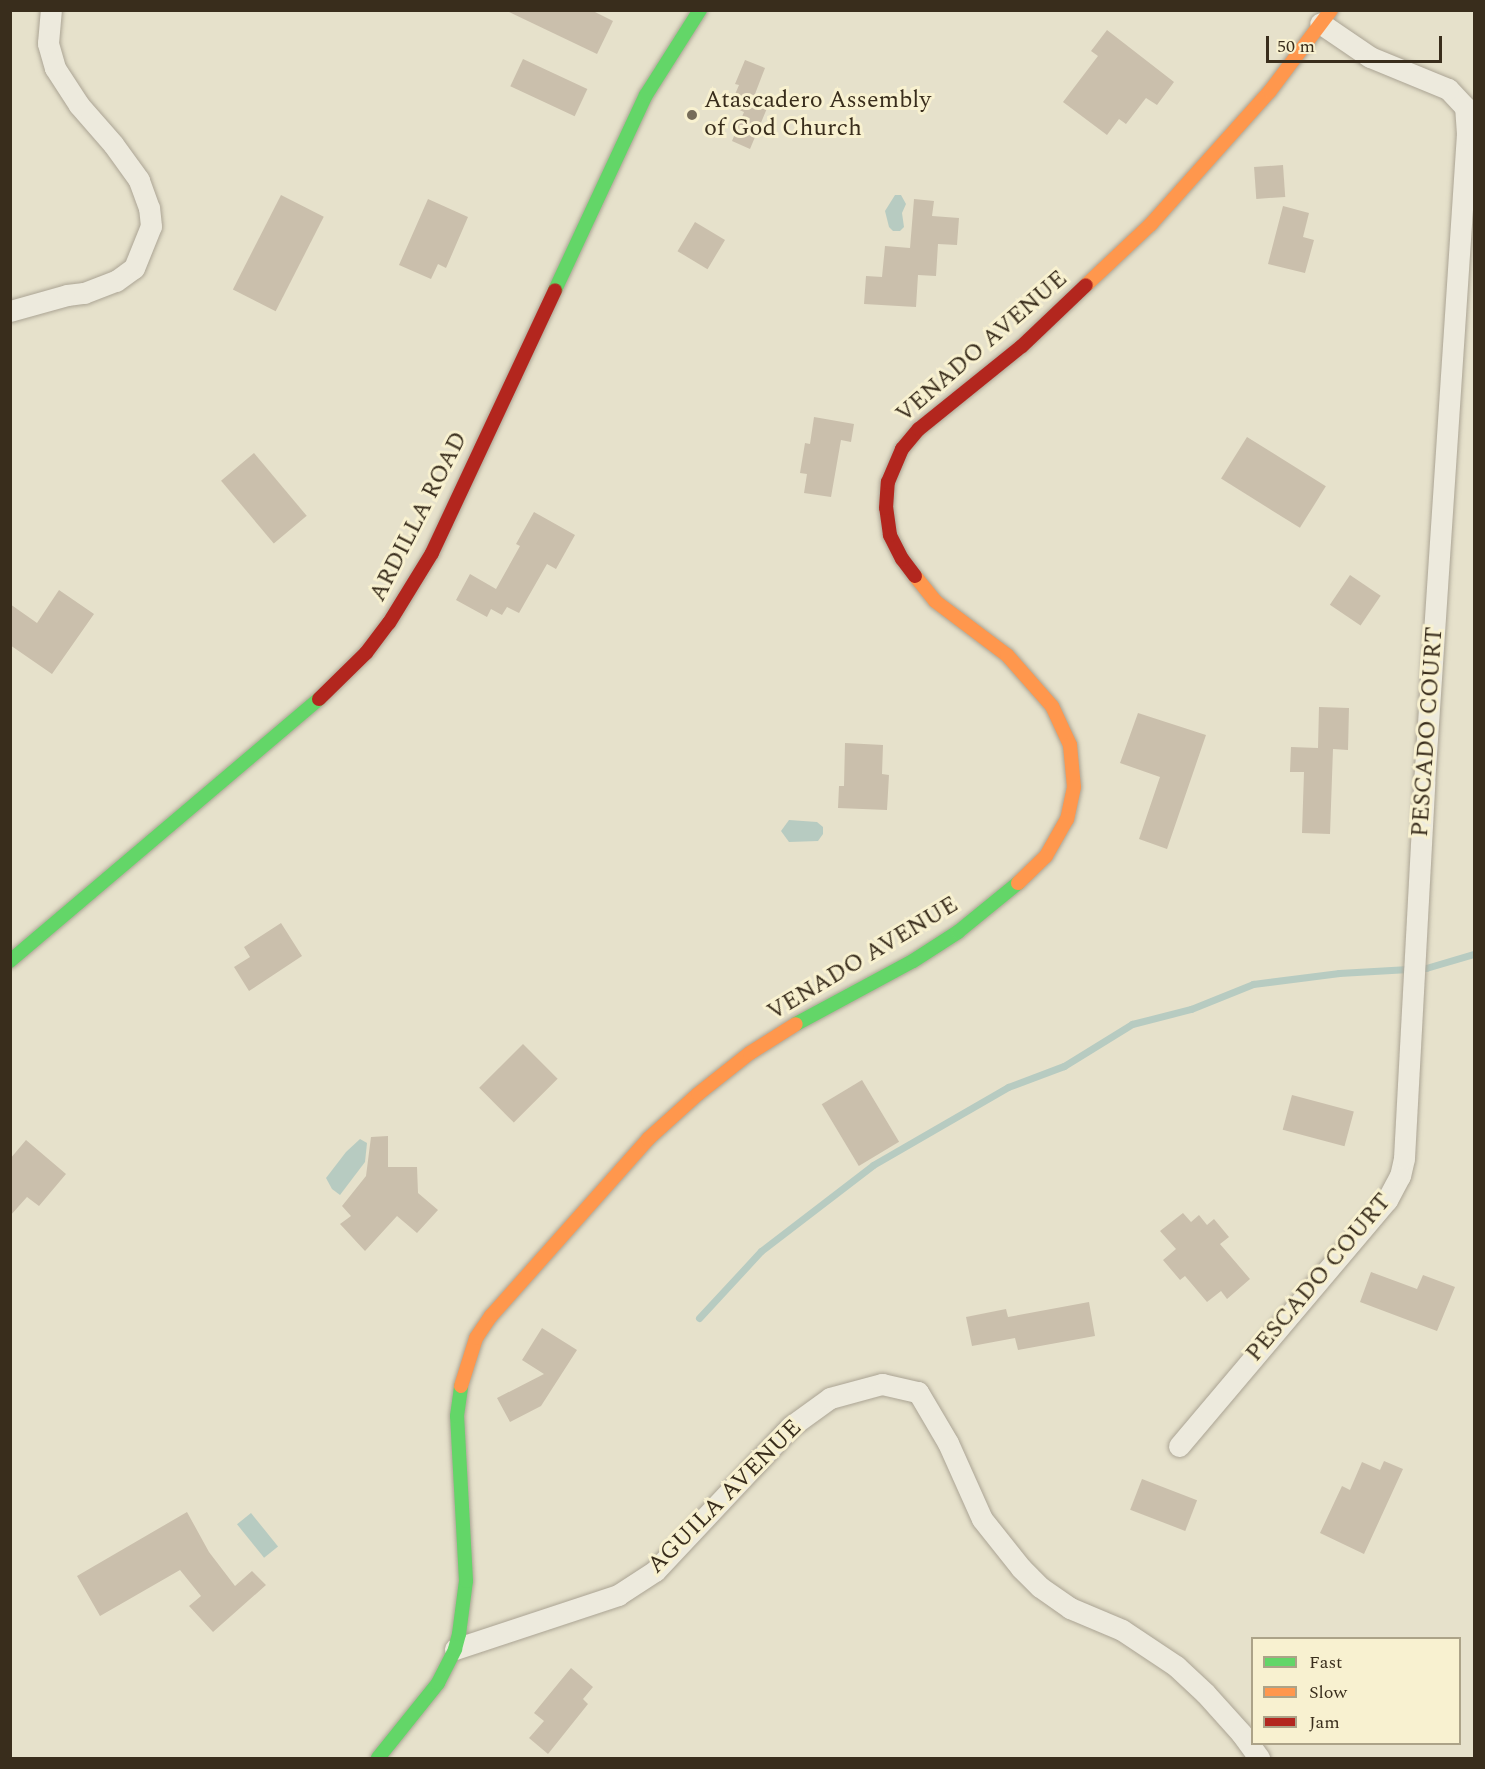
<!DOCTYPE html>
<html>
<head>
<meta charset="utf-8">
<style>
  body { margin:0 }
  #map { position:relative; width:1485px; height:1769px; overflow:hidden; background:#e6e1cb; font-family:Spectral,serif }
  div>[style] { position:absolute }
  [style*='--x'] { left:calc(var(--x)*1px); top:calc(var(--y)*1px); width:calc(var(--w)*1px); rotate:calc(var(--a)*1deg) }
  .water>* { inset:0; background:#b7cbc1; transform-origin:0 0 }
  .stream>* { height:7px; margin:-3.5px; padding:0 3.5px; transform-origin:3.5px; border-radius:3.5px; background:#b7cbc1 }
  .building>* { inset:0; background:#cabfac; transform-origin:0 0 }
  .roads { filter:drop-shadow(0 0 2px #aba494) drop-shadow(0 0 2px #aba494) }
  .street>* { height:21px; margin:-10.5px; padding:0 10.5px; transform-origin:10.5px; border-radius:10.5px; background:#edeadd }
  .fast>* { height:14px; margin:-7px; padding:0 7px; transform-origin:7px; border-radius:7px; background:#63d668 }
  .slow>* { height:14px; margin:-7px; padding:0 7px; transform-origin:7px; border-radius:7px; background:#ff974d }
  .jam>* { height:14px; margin:-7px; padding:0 7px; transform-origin:7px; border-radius:7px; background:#b3261e }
  .dots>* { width:16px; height:16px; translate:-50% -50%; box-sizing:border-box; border:3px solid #f8f1d0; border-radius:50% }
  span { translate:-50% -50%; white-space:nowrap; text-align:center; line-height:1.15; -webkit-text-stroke:6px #f8f1d0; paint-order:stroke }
  .poi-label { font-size:24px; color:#392d1c }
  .left { translate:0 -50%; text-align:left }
  .street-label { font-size:24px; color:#392d1c }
  .frame { position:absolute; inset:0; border:12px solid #392d1c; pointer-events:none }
  .legend { position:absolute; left:1251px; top:1637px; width:210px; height:108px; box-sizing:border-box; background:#f8f1d0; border:2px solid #aca388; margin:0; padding:8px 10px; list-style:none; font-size:18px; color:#392d1c }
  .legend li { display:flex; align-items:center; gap:12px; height:30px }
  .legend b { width:30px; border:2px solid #aca388 }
  .scale { position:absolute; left:1266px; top:36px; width:176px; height:27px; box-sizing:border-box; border:3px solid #392d1c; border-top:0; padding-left:8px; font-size:18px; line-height:21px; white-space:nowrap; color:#392d1c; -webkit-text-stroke:4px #f8f1d0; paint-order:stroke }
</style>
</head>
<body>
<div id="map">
  <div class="water">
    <i style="clip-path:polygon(895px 195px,901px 195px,906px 204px,902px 213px,904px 227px,900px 231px,893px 231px,889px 227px,885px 211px)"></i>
    <i style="clip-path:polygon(789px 820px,817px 822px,823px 827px,823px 834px,818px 841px,789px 842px,781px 831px)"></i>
    <i style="clip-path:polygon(360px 1139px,367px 1143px,365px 1162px,340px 1195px,332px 1189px,326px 1178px,346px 1152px)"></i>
    <i style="left:251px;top:1513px;width:43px;height:18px;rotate:51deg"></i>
  </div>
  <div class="stream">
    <i style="--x:699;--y:1318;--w:91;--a:-47.2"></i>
    <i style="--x:761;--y:1251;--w:141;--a:-37.5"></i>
    <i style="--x:873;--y:1165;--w:156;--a:-30"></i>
    <i style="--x:1008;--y:1087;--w:60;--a:-20.6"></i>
    <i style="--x:1064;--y:1066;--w:80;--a:-31.7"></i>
    <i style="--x:1132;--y:1024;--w:61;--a:-14.3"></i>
    <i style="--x:1191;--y:1009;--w:67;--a:-22"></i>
    <i style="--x:1253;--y:984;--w:87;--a:-7.3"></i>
    <i style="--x:1339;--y:973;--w:87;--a:-3.3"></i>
    <i style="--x:1426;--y:968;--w:50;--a:-16.3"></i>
  </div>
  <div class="building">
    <i style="clip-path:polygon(505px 10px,591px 10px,613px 21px,597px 54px)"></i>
    <i style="clip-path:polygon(1107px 30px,1174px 82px,1157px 105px,1146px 98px,1126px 124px,1119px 119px,1107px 135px,1063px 102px,1098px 56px,1091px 51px)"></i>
    <i style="left:523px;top:59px;width:71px;height:30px;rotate:25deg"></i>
    <i style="clip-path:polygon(745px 60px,765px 68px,755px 94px,770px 101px,750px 149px,732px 141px,744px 112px,730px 106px,739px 85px,735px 84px)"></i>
    <i style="left:1283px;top:165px;width:32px;height:29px;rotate:86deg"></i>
    <i style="left:281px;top:195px;width:48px;height:106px;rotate:27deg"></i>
    <i style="clip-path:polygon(428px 199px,468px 217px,446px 268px,438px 264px,431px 279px,399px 265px)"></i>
    <i style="clip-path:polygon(914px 199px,934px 201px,932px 216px,959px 218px,957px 245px,938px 244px,936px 276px,918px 275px,916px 307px,864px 304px,866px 276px,882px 277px,885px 246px,910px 248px)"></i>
    <i style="clip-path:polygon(1283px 206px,1309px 213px,1303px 237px,1314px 240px,1305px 273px,1268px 264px)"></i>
    <i style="left:695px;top:222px;width:35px;height:34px;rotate:31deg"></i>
    <i style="clip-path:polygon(814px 417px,854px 424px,851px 442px,841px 440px,831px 497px,804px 493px,807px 474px,800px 473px,805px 443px,810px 444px)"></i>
    <i style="left:1247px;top:437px;width:93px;height:49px;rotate:32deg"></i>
    <i style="left:254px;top:453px;width:82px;height:43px;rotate:50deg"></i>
    <i style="clip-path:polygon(534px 512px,575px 535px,556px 569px,547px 564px,519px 613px,507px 607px,502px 615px,491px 609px,487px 617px,456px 600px,470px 574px,496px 589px,520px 546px,516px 544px)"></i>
    <i style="left:1350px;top:575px;width:37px;height:36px;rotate:34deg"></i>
    <i style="clip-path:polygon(59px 590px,94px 614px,52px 674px,10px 645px,10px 604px,37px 623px)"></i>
    <i style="clip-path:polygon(1319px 707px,1349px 708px,1348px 750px,1333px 749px,1330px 834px,1302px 833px,1304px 772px,1290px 772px,1291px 747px,1318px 748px)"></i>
    <i style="clip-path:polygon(1138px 713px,1206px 735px,1167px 849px,1139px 839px,1160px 777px,1120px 763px)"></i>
    <i style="clip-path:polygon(845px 743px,883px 745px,882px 774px,889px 775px,887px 810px,838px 808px,839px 786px,844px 786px)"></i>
    <i style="clip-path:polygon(281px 923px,302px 956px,249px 991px,234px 967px,250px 957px,244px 947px)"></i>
    <i style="left:523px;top:1044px;width:49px;height:62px;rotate:45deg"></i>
    <i style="left:862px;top:1080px;width:72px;height:47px;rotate:59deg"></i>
    <i style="left:1292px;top:1095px;width:64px;height:36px;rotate:15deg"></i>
    <i style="clip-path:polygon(388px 1136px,388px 1167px,417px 1167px,418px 1193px,438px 1210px,417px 1233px,397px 1216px,365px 1251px,340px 1224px,351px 1216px,342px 1206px,366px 1176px,371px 1137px)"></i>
    <i style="clip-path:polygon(26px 1140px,66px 1174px,39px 1206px,27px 1197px,10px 1216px,10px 1159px)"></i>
    <i style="clip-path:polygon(1183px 1213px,1191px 1222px,1199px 1215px,1207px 1225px,1214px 1219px,1229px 1237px,1220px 1244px,1250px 1279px,1227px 1299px,1221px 1291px,1207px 1302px,1185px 1276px,1180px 1280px,1163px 1260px,1176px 1249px,1160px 1231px)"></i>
    <i style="clip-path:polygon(1371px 1272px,1417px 1289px,1423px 1275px,1455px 1287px,1437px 1331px,1360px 1302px)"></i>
    <i style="clip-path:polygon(1089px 1302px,1095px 1336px,1018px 1350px,1015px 1338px,972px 1346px,966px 1317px,1006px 1309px,1008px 1317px)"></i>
    <i style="clip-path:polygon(542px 1328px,577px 1350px,541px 1406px,510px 1422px,497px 1398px,544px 1374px,522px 1360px)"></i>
    <i style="clip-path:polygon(1384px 1461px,1403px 1469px,1364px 1554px,1320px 1533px,1342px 1486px,1350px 1490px,1362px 1462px,1380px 1470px)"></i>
    <i style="left:1142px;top:1479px;width:59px;height:33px;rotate:21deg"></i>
    <i style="clip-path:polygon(187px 1512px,209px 1552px,235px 1586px,252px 1571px,266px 1585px,213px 1632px,189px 1606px,201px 1596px,180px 1570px,100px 1616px,77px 1576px)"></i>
    <i style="clip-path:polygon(571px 1668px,593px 1687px,583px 1699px,588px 1704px,548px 1754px,529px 1738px,544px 1721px,534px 1713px)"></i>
  </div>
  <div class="roads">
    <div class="street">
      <i style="--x:10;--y:311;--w:59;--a:-15.7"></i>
      <i style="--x:67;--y:295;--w:17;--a:-7"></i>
      <i style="--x:84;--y:293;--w:34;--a:-21"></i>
      <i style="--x:116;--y:281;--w:22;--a:-36"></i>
      <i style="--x:134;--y:268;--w:45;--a:-68"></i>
      <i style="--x:151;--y:226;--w:18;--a:-96"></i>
      <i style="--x:149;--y:208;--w:30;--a:-110"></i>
      <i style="--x:139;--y:180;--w:44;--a:-125.8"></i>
      <i style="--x:113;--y:144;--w:52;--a:-131.1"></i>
      <i style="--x:79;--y:105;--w:44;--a:-123"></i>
      <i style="--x:55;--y:68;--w:26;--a:-106"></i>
      <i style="--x:48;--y:43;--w:33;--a:-85"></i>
      <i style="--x:1179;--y:1446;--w:322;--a:-49.8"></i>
      <i style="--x:1387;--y:1200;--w:27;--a:-62"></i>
      <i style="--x:1400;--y:1176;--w:18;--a:-77"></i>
      <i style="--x:1404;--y:1158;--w:375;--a:-86.9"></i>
      <i style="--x:1424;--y:784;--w:651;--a:-86.22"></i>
      <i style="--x:1467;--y:134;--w:27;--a:-94"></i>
      <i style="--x:1465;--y:107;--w:25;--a:-133"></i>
      <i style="--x:1448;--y:89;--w:84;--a:-157.7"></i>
      <i style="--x:1370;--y:57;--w:60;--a:-145.8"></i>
      <i style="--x:455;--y:1649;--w:172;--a:-18.3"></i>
      <i style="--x:618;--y:1595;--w:44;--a:-33"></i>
      <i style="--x:655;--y:1571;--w:197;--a:-46.8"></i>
      <i style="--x:790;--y:1427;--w:49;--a:-35.9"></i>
      <i style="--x:830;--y:1398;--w:54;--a:-15.1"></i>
      <i style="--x:882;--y:1384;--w:37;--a:13"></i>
      <i style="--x:918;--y:1392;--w:59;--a:59.5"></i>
      <i style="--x:948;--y:1443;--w:83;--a:65.9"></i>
      <i style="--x:982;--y:1519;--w:63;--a:51.5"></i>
      <i style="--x:1021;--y:1568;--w:27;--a:45"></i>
      <i style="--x:1040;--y:1587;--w:37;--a:35"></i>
      <i style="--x:1070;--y:1608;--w:56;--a:22.9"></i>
      <i style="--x:1122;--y:1630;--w:65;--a:33.7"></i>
      <i style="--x:1176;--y:1666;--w:40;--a:43"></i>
      <i style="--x:1205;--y:1693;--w:54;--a:48"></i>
      <i style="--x:1241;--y:1733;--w:31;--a:54"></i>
    </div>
    <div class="fast">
      <i style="--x:555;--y:290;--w:215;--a:-65"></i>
      <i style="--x:646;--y:95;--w:101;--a:-57.6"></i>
      <i style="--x:10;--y:961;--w:405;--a:-40.3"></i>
      <i style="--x:796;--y:1024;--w:133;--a:-28.3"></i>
      <i style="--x:913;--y:961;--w:54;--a:-32.8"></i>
      <i style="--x:958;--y:932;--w:77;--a:-39.2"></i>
      <i style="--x:378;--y:1758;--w:96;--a:-51.3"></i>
      <i style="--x:438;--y:1683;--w:38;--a:-63"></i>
      <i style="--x:455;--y:1649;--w:16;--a:-75"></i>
      <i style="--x:459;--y:1634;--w:53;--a:-82.5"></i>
      <i style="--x:466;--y:1581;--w:165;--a:-93.1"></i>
      <i style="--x:457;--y:1416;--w:30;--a:-82"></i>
    </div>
    <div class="slow">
      <i style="--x:1086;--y:285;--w:89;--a:-43.2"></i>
      <i style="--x:1151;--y:224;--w:178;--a:-48.2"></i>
      <i style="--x:1270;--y:91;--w:101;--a:-53"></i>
      <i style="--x:915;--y:576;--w:32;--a:51"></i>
      <i style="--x:935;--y:601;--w:90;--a:36.9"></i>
      <i style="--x:1007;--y:655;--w:68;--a:48.6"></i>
      <i style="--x:1052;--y:706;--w:43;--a:65.2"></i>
      <i style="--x:1070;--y:745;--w:42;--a:84.6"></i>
      <i style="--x:1074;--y:787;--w:33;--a:102"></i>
      <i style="--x:1067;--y:819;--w:43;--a:119.6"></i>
      <i style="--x:1046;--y:856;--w:39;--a:136"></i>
      <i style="--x:461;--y:1386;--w:50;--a:-72.6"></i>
      <i style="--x:476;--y:1338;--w:27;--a:-56"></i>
      <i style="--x:491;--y:1316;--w:237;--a:-48.4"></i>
      <i style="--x:648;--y:1139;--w:67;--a:-42"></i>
      <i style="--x:698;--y:1094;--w:66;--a:-38.3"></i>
      <i style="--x:750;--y:1053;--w:54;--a:-32.2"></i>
    </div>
    <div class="jam">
      <i style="--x:915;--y:576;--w:21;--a:-127"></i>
      <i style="--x:902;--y:559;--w:27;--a:-117"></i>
      <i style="--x:890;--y:535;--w:27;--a:-98"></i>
      <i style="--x:886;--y:508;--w:26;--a:-86"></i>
      <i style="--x:888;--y:482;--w:36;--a:-67"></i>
      <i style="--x:902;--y:449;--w:26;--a:-50"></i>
      <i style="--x:919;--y:429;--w:132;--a:-38.9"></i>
      <i style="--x:1022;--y:346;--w:88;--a:-43.6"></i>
      <i style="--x:319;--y:699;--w:66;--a:-44.4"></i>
      <i style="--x:366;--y:653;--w:38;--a:-53"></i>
      <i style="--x:389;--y:623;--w:82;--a:-58.4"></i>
      <i style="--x:432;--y:553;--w:290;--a:-64.9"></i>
    </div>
  </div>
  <div class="dots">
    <i style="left:692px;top:115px;background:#766c59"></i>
  </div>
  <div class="poi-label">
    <span class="left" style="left:704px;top:115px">Atascadero Assembly<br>of God Church</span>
  </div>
  <div class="street-label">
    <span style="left:982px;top:347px;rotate:-41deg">VENADO AVENUE</span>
    <span style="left:419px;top:517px;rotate:-63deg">ARDILLA ROAD</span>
    <span style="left:1428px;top:732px;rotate:-86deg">PESCADO COURT</span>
    <span style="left:863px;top:959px;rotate:-31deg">VENADO AVENUE</span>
    <span style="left:1319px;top:1278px;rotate:-50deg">PESCADO COURT</span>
    <span style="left:725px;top:1497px;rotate:-45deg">AGUILA AVENUE</span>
  </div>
  <div class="frame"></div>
  <ul class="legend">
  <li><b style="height:8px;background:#63d668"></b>Fast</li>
  <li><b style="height:8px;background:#ff974d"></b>Slow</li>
  <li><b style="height:8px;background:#b3261e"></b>Jam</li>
  </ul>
  <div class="scale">50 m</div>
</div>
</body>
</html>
